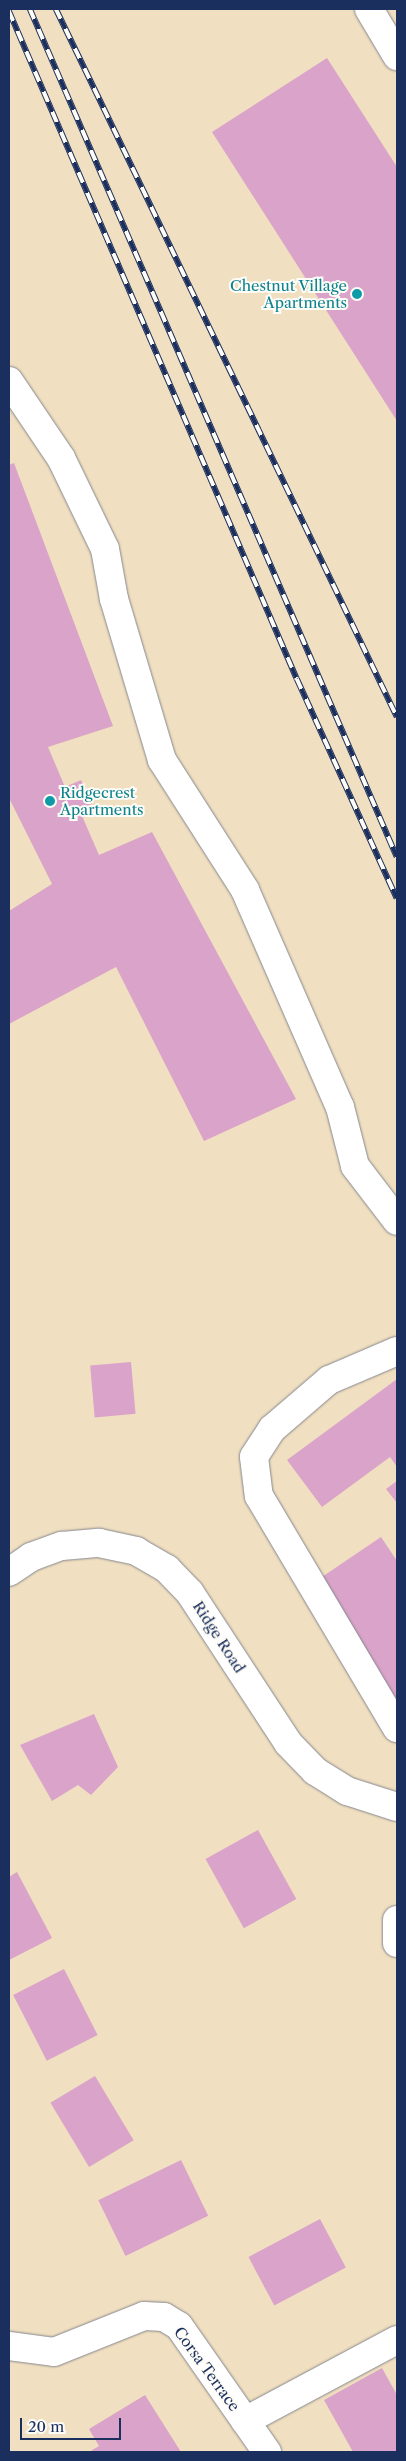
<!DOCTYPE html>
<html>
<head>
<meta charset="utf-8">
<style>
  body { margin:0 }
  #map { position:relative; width:406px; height:2461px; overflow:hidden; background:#f0dfc0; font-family:"Libre Caslon Text",serif }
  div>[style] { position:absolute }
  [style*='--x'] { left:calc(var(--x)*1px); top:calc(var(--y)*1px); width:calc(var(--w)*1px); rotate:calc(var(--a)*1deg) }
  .building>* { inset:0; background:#daa3c9; transform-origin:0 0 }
  .roads { filter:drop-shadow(0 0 1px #86878f) drop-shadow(0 0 1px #86878f) }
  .minor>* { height:28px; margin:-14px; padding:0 14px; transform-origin:14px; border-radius:14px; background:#fff }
  .rail>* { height:5.5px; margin-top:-2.75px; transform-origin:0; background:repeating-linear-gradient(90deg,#fdfcf7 0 11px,#1b2f5e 0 22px); box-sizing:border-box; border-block:1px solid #1b2f5e }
  .dots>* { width:14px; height:14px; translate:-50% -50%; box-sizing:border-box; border:2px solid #fdfcf7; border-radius:50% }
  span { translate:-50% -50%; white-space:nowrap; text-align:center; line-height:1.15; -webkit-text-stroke:4px #fdfcf7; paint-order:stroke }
  .culture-label { font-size:15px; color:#0d838f }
  .right { translate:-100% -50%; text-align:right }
  .left { translate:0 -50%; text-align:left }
  .street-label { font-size:15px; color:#1b2f5e }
  .frame { position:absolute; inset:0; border:10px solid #1b2f5e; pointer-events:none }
  .scale { position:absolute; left:20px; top:2418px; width:101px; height:22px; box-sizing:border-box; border:2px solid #1b2f5e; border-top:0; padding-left:6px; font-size:15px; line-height:18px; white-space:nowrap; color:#1b2f5e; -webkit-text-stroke:4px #fdfcf7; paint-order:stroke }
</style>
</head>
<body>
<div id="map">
  <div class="building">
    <i style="clip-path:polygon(327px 58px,397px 167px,397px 421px,212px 132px)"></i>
    <i style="clip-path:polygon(14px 463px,113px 726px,48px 747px,65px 787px,81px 780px,92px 804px,79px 809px,99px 855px,152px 832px,296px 1099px,204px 1141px,116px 967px,9px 1024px,9px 911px,52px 884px,9px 798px,9px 465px)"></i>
    <i style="left:131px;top:1362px;width:52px;height:41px;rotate:85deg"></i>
    <i style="clip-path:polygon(397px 1379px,397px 1467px,390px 1457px,322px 1507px,287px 1460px)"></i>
    <i style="clip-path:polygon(397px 1481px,397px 1503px,386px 1489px)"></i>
    <i style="clip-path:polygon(381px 1537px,397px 1561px,397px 1704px,316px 1581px)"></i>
    <i style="clip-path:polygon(94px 1714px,118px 1767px,91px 1795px,78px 1785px,52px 1801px,20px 1745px)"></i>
    <i style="left:258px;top:1830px;width:79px;height:60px;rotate:61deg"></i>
    <i style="clip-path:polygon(17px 1872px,52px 1938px,9px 1960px,9px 1877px)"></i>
    <i style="left:64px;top:1969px;width:74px;height:57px;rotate:63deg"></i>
    <i style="left:95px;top:2076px;width:75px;height:52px;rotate:59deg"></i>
    <i style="left:181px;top:2160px;width:62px;height:92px;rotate:64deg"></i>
    <i style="left:320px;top:2219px;width:55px;height:81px;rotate:62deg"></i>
    <i style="clip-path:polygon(382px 2368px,397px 2395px,397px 2452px,353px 2452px,324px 2400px)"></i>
    <i style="clip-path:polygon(145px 2395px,181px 2452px,89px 2452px,99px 2446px,89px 2429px)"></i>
  </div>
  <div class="roads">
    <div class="minor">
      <i style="--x:369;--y:9;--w:55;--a:59.2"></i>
      <i style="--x:9;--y:381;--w:93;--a:56"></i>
      <i style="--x:61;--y:458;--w:101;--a:64.2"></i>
      <i style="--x:105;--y:549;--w:51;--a:79.8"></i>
      <i style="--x:114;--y:599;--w:168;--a:73.4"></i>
      <i style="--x:162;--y:760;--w:154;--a:57.4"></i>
      <i style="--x:245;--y:890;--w:237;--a:66.4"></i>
      <i style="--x:340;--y:1107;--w:61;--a:75.7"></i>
      <i style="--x:355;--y:1166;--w:69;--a:52.6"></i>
      <i style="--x:397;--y:1351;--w:74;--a:156.9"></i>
      <i style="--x:329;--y:1380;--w:75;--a:139.3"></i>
      <i style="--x:272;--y:1429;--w:33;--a:123"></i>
      <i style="--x:254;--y:1457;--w:39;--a:83"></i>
      <i style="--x:259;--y:1496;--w:270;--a:59.3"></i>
      <i style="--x:9;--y:1572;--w:27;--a:-34"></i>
      <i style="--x:31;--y:1557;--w:33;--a:-20"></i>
      <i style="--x:62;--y:1546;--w:37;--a:-5"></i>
      <i style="--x:99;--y:1543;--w:38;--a:12"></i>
      <i style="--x:136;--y:1551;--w:36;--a:30"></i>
      <i style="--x:167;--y:1569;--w:33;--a:46"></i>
      <i style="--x:190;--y:1593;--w:179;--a:56.8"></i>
      <i style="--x:288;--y:1743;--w:39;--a:46"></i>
      <i style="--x:315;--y:1771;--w:38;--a:32"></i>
      <i style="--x:347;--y:1791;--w:52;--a:17.7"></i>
      <i style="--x:397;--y:1920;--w:23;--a:90"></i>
      <i style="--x:9;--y:2346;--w:45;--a:7.6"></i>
      <i style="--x:54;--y:2352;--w:97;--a:-21.8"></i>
      <i style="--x:144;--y:2316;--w:20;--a:3"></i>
      <i style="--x:164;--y:2317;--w:17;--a:31"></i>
      <i style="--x:179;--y:2326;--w:154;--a:55.1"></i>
      <i style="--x:245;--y:2421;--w:172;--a:-28.1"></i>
    </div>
  </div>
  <div class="rail">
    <i style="--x:30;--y:9;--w:924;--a:66.6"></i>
    <i style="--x:56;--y:9;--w:786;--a:64.28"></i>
    <i style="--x:9;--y:11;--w:727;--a:66.68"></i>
    <i style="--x:297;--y:679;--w:241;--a:65.5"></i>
  </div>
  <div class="dots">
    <i style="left:357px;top:294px;background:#0f9aa8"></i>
    <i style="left:50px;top:801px;background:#0f9aa8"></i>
  </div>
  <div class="culture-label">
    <span class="right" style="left:347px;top:294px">Chestnut Village<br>Apartments</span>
    <span class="left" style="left:60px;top:801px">Ridgecrest<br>Apartments</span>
  </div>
  <div class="street-label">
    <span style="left:219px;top:1637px;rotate:57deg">Ridge Road</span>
    <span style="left:207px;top:2369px;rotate:54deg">Corsa Terrace</span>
  </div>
  <div class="frame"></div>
  <div class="scale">20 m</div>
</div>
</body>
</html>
